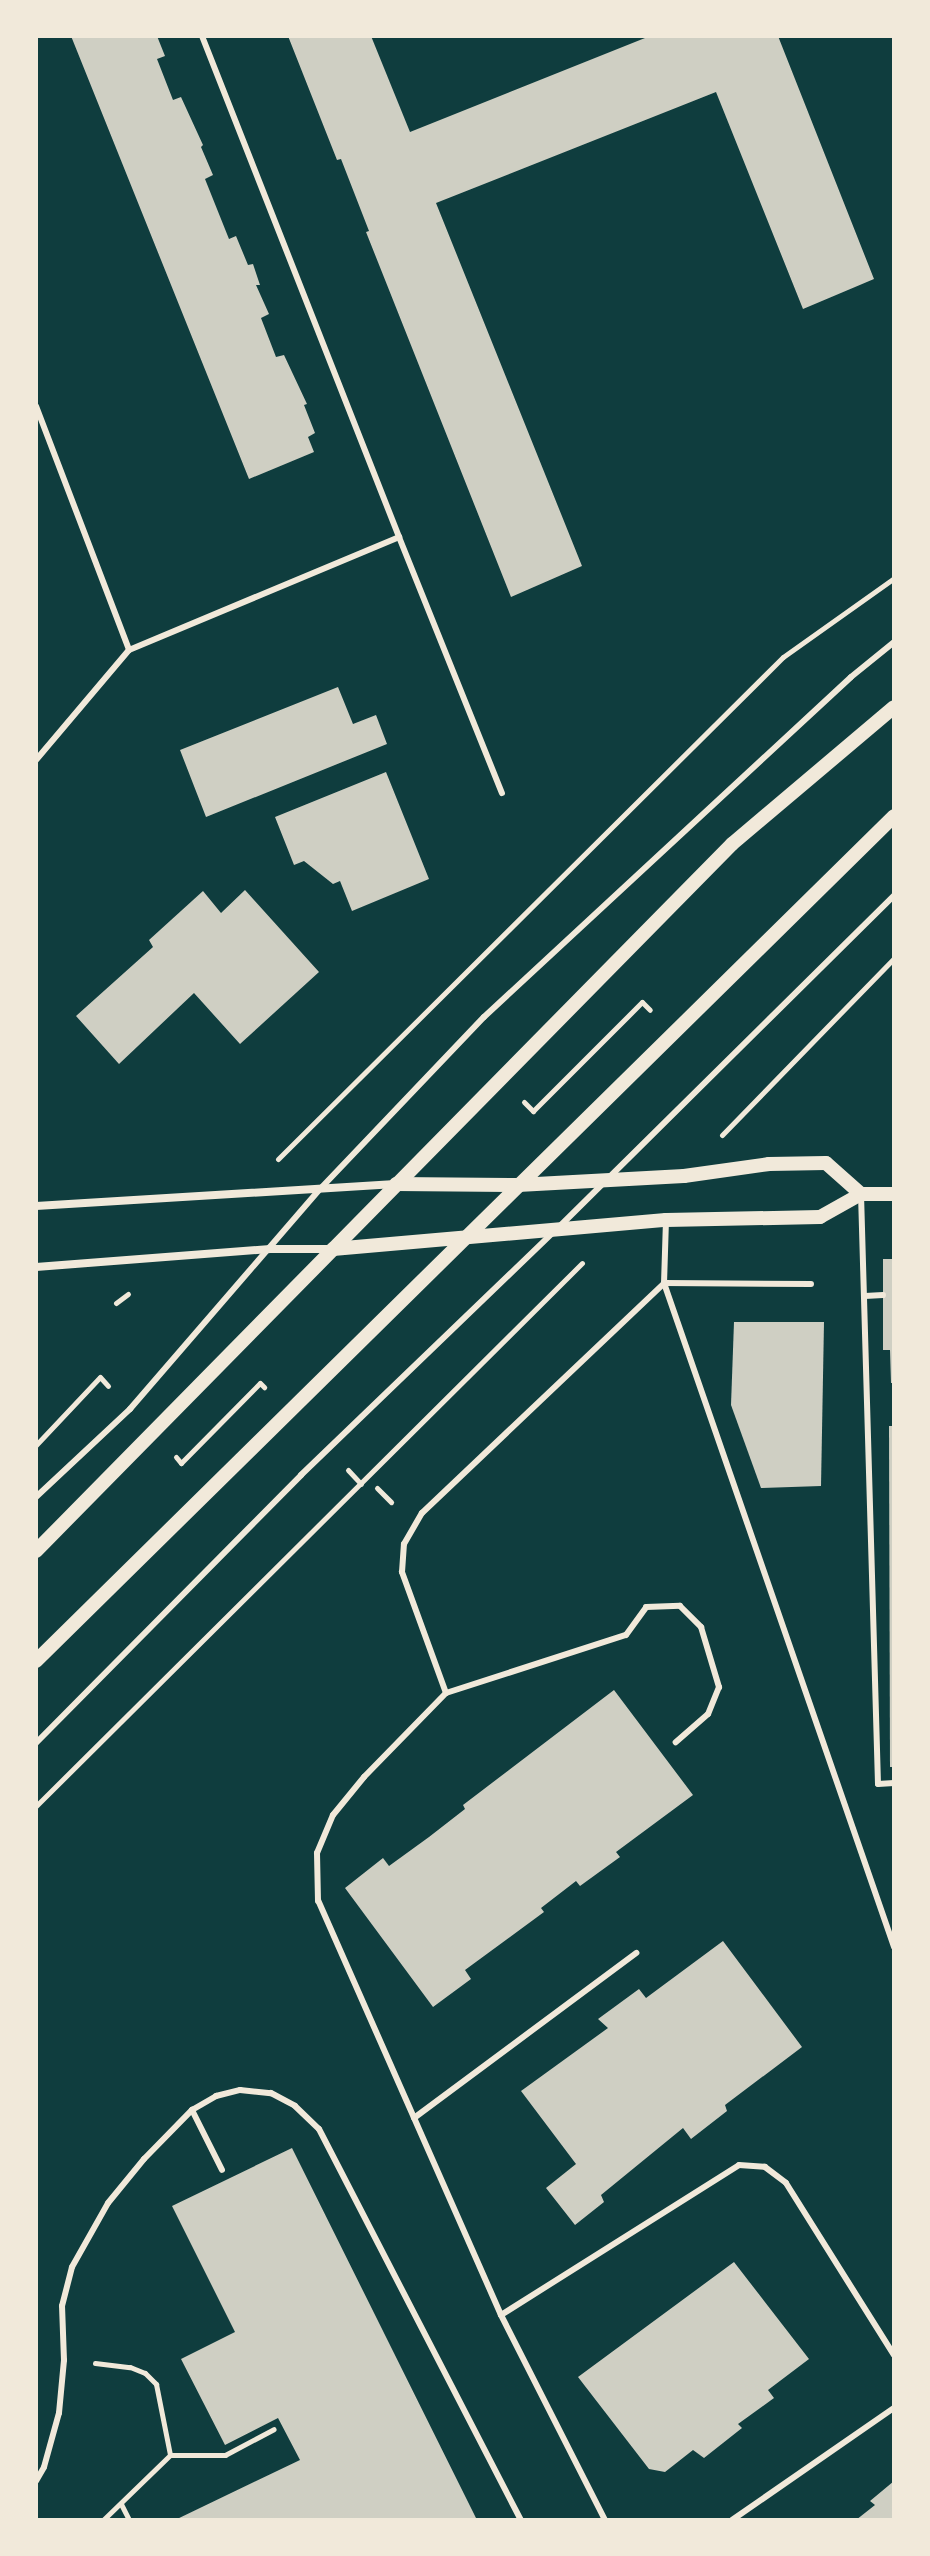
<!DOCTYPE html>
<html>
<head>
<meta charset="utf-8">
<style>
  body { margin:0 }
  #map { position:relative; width:930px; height:2556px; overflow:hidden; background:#0f3d3e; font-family:Figtree,sans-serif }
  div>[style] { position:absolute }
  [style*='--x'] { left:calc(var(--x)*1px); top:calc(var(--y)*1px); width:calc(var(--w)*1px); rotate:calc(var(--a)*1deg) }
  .building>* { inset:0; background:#cfcfc3 }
  .path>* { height:5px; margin:-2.5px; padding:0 2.5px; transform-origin:2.5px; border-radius:2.5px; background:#f1e9da }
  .service>* { height:6px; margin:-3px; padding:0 3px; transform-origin:3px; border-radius:3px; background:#f1e9da }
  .minor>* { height:8px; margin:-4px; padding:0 4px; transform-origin:4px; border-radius:4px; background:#f1e9da }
  .tertiary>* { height:14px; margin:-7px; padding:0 7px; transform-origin:7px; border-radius:7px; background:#f1e9da }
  span { translate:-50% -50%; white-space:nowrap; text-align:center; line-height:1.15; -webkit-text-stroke:6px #f1e9da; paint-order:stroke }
  .frame { position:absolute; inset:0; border:38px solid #f1e9da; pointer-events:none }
</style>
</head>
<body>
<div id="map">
  <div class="building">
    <i style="clip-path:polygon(71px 36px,157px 36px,165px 56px,157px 59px,173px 100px,181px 97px,203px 145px,201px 147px,213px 175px,205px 179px,229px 239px,236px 236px,248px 265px,253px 264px,260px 285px,256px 285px,269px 314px,261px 318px,276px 357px,284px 355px,307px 404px,304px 405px,315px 433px,308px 437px,314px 452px,249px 479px)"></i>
    <i style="clip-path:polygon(288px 36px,371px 36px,410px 132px,650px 36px,778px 36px,874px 279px,803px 309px,716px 92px,436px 203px,582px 566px,511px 597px,366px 232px,369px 231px,341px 159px,337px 160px)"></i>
    <i style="clip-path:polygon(338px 687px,353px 724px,376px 715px,387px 744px,206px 817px,180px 750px)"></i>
    <i style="clip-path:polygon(386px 772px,429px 879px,352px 911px,340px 881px,333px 884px,304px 861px,294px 865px,275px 817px)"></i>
    <i style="clip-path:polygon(245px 890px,319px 972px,240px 1044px,194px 993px,119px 1064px,76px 1016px,153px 947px,149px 940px,203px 891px,221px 913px)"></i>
    <i style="clip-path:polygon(883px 1259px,894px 1259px,894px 1383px,891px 1383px,890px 1350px,883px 1350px)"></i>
    <i style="clip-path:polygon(734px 1322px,824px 1322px,821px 1486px,761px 1488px,731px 1405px)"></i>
    <i style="clip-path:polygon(889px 1426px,894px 1426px,894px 1767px,890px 1767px)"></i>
    <i style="clip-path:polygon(614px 1690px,693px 1795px,616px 1852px,620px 1857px,580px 1886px,576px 1881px,541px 1908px,544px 1912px,465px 1970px,471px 1979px,433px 2007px,345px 1888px,383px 1858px,389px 1866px,429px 1837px,465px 1809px,463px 1805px)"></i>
    <i style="clip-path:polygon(723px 1941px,802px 2047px,725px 2105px,727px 2111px,691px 2139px,683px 2128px,601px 2195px,604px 2202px,575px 2225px,546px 2188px,576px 2164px,521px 2091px,608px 2028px,598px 2019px,639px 1989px,646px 1998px)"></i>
    <i style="clip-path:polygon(292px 2148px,477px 2520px,175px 2520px,300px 2460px,278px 2418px,225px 2445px,181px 2359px,235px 2332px,172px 2206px)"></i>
    <i style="clip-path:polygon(734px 2262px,809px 2359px,768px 2390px,774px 2398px,738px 2424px,742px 2428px,704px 2458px,693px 2450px,665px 2472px,649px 2469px,578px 2377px)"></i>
    <i style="clip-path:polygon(894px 2481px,894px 2520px,856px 2520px,875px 2505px,870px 2501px)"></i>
  </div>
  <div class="path">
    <i style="--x:524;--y:1102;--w:13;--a:45"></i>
    <i style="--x:533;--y:1111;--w:154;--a:-45"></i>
    <i style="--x:642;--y:1002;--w:11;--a:45"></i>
    <i style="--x:722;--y:1135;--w:247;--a:-45.8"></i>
    <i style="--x:278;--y:1159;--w:712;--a:-44.83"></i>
    <i style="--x:783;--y:657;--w:136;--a:-35.4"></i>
    <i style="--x:116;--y:1303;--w:15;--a:-37"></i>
    <i style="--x:36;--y:1445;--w:93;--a:-46.7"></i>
    <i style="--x:100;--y:1377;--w:12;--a:48"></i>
    <i style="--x:176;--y:1457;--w:8;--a:50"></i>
    <i style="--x:181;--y:1463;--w:112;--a:-45.4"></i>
    <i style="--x:260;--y:1383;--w:6;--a:45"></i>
    <i style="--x:348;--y:1470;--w:19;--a:47"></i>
    <i style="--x:377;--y:1488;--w:20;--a:45"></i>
    <i style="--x:36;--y:1806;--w:770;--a:-44.84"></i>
    <i style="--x:95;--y:2363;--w:35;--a:7"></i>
    <i style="--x:130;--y:2367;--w:16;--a:22"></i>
    <i style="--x:145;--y:2373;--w:16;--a:45"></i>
    <i style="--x:156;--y:2384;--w:72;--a:78.8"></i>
    <i style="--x:121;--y:2504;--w:18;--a:63"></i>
    <i style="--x:103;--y:2520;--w:93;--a:-44.1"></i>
    <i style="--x:170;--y:2455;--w:55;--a:0"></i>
    <i style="--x:225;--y:2455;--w:55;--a:-28"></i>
  </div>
  <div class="service">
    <i style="--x:202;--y:36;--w:538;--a:68.53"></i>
    <i style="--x:36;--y:406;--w:261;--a:69.1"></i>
    <i style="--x:36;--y:760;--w:144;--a:-49.8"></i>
    <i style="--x:129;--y:650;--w:293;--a:-22.7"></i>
    <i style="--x:399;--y:537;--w:276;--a:68.1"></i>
    <i style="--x:861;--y:1194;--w:590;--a:88.35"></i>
    <i style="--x:878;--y:1784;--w:16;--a:-4"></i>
    <i style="--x:666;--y:1220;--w:63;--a:91.8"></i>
    <i style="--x:664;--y:1283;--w:147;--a:0.4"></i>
    <i style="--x:865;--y:1296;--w:18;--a:-3"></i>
    <i style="--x:36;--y:1497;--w:129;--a:-43.1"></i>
    <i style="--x:130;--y:1409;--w:292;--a:-49.2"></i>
    <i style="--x:321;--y:1188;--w:236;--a:-46.4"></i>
    <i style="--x:484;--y:1017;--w:500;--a:-42.81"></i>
    <i style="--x:851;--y:677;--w:55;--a:-39.1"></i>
    <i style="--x:446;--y:1693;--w:189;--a:-17.9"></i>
    <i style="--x:626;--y:1635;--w:34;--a:-54"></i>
    <i style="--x:646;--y:1607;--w:34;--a:-2"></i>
    <i style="--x:680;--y:1606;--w:30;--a:45"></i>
    <i style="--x:701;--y:1627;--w:63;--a:73.3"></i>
    <i style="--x:719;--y:1687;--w:29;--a:112"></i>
    <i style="--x:708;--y:1714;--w:43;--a:138.8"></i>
    <i style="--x:36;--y:1743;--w:377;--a:-45.3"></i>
    <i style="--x:301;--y:1475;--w:356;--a:-43.9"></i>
    <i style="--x:558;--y:1228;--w:473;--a:-44.7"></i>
    <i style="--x:192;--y:2110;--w:28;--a:-30"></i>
    <i style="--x:216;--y:2096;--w:25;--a:-14"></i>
    <i style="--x:240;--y:2090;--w:31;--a:6"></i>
    <i style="--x:271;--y:2093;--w:27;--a:28"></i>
    <i style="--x:295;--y:2106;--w:33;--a:44"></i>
    <i style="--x:319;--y:2129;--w:440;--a:62.7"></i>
    <i style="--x:414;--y:2118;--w:277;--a:-36.6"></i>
    <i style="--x:501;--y:2315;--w:281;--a:-32.2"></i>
    <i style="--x:739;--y:2165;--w:26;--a:4"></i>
    <i style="--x:765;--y:2167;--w:26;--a:37"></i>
    <i style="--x:786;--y:2183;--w:203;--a:57.9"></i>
    <i style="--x:36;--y:2481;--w:16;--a:-60"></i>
    <i style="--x:44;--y:2467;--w:56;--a:-74.5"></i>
    <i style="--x:59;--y:2413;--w:53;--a:-84.6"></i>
    <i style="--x:64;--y:2360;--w:54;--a:-92.1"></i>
    <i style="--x:62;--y:2306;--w:40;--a:-75.6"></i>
    <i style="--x:72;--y:2267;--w:73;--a:-60.6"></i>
    <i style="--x:108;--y:2203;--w:57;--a:-50.7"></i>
    <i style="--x:144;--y:2159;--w:69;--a:-45.6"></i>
    <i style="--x:192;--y:2110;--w:67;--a:63.4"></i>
    <i style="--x:605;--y:2520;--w:230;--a:-116.9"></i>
    <i style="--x:501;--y:2315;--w:453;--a:-113.8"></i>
    <i style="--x:318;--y:1901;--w:48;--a:-91.2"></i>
    <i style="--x:317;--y:1853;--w:41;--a:-67.2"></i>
    <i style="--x:333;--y:1815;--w:49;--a:-50.8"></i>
    <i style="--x:364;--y:1777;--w:117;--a:-45.7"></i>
    <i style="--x:446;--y:1693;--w:129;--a:-110"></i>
    <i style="--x:402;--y:1572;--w:28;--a:-86"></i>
    <i style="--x:404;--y:1544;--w:36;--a:-60"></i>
    <i style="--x:422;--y:1513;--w:334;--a:-43.5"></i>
    <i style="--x:664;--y:1283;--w:703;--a:70.89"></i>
    <i style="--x:732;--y:2520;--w:197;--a:-34.7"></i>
  </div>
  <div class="minor">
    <i style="--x:36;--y:1206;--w:360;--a:-3.5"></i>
    <i style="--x:36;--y:1267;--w:235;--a:-4.4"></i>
    <i style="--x:270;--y:1249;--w:63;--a:0"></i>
  </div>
  <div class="tertiary">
    <i style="--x:396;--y:1184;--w:122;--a:0.5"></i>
    <i style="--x:518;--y:1185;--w:166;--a:-3.1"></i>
    <i style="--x:684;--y:1176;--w:86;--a:-8"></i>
    <i style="--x:769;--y:1164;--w:57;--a:-1"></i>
    <i style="--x:826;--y:1163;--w:47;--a:41.5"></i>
    <i style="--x:333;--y:1249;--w:334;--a:-5"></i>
    <i style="--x:666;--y:1220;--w:154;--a:-1.1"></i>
    <i style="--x:820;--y:1217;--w:47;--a:-29.3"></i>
    <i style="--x:861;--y:1194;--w:33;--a:0"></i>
    <i style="--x:36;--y:1551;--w:992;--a:-45.45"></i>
    <i style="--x:732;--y:844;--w:212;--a:-40.2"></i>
    <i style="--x:36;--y:1661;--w:1204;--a:-44.56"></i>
  </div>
  <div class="frame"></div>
</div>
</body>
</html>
